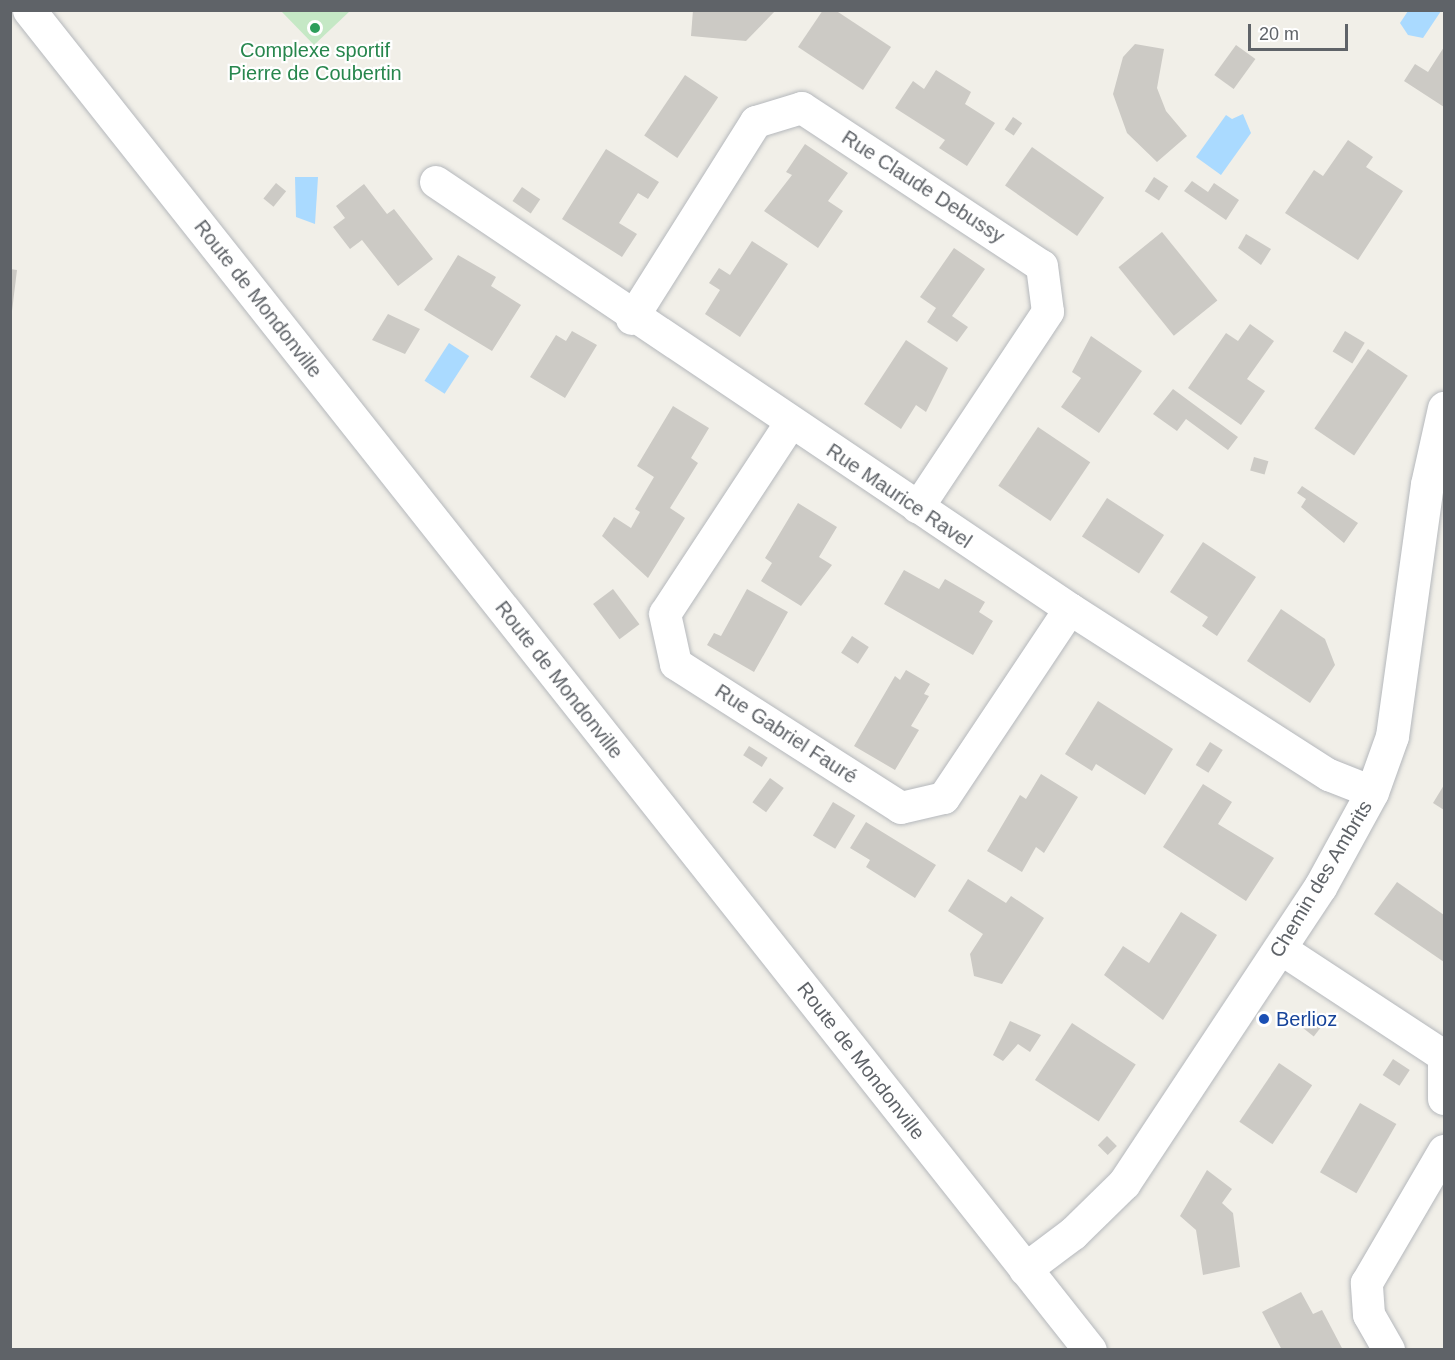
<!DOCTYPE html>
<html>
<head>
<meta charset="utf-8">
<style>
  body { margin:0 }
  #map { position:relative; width:1455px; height:1360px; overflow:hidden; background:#f1efe8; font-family:Arial,sans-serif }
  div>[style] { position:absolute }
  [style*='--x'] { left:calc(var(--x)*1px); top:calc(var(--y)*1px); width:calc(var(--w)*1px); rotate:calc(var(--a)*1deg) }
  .green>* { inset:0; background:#c5e8c5 }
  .water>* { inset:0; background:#aadaff; transform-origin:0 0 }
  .building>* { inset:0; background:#cccac5; transform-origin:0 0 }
  .roads { filter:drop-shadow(0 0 2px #b5b8bc) drop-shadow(0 0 2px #b5b8bc) }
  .street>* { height:32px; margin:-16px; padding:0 16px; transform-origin:16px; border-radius:16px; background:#fff }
  .secondary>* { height:33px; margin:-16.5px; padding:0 16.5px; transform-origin:16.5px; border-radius:16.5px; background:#fff }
  .dots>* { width:16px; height:16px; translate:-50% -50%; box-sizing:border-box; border:3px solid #fff; border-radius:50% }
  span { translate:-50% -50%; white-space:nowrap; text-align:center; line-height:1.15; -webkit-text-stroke:4.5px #fff; paint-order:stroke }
  .leisure-label { font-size:20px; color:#27864d }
  .street-label { font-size:20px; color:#5f6368 }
  .transit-label { font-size:20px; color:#164399 }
  .left { translate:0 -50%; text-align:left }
  .frame { position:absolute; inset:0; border:12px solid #5f6368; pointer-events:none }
  .scale { position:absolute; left:1248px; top:24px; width:100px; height:27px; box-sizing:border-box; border:3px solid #5f6368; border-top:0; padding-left:8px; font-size:18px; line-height:21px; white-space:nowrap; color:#5f6368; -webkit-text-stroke:4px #fff; paint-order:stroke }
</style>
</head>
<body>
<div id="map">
  <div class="green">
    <i style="clip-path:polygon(281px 11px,350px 11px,314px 45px)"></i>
  </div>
  <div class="water">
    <i style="clip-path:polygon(1408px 11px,1408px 10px,1441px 11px,1423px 38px,1408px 35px,1400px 23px)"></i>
    <i style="clip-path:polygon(1243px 114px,1251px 133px,1221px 175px,1196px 157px,1226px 115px,1232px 119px)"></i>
    <i style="clip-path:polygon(295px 177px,318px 177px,315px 224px,296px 217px)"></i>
    <i style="left:449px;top:343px;width:24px;height:45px;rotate:33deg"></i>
  </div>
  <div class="building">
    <i style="clip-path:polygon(693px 10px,776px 10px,746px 41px,691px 36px)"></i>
    <i style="clip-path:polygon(823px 10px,835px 10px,891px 47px,863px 90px,798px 47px)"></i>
    <i style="clip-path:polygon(1135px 44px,1164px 49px,1157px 88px,1166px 111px,1187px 136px,1157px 162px,1127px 133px,1113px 94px,1123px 57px)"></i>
    <i style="left:1236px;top:45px;width:24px;height:37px;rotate:36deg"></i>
    <i style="clip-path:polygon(1444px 47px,1444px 107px,1404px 81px,1415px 64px,1428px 72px)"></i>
    <i style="clip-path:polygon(936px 70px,971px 92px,965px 104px,995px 123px,967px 166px,939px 148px,945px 140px,895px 108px,913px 81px,924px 89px)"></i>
    <i style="left:685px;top:75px;width:40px;height:73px;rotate:34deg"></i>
    <i style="left:1013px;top:117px;width:11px;height:15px;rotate:34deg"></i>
    <i style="clip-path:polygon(1348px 140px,1373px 157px,1366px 167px,1403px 191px,1358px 260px,1285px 213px,1314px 170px,1323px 176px)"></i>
    <i style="clip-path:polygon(805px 144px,848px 173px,828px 201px,843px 211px,818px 248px,764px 211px,792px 175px,786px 172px)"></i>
    <i style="left:1032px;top:147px;width:88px;height:47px;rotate:35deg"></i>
    <i style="clip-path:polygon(606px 149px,659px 182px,648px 199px,638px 193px,619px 223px,637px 234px,622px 257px,562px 219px)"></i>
    <i style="left:1154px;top:177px;width:17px;height:17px;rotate:33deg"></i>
    <i style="clip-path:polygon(1192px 181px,1208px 192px,1214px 183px,1239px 200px,1226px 220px,1184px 191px)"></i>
    <i style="left:276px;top:183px;width:13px;height:20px;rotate:39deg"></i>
    <i style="clip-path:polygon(364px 184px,387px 214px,394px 209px,433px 259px,398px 286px,362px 240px,350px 249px,333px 227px,345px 218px,336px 206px)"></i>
    <i style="left:522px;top:187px;width:22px;height:17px;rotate:34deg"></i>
    <i style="left:1162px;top:232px;width:88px;height:56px;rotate:51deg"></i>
    <i style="clip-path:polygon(1246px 234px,1271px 249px,1261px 265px,1238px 248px)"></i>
    <i style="clip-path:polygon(752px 241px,788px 264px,740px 337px,705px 314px,720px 290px,709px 283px,719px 268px,730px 275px)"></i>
    <i style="clip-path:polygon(954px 248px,985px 269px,952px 316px,968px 327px,957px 342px,927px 322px,936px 308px,920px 297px)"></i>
    <i style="clip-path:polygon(458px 255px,496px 277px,491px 286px,521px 305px,492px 351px,424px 310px)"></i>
    <i style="clip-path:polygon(10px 269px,17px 270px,12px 311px,10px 311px)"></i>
    <i style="clip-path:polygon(388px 314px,420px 329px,405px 354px,372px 340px)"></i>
    <i style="clip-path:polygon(1250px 324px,1274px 341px,1247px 379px,1265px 391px,1241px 425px,1188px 388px,1226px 333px,1238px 341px)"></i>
    <i style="clip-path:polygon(572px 331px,597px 345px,565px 398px,530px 377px,556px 335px,566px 341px)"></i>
    <i style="left:1345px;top:331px;width:23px;height:24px;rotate:31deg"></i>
    <i style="clip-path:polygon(1091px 336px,1142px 371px,1099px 433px,1061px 407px,1081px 378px,1072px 372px)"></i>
    <i style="clip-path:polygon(906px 340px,948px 368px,926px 412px,916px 405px,901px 429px,864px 404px)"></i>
    <i style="left:1368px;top:349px;width:48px;height:96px;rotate:34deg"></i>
    <i style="clip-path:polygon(1173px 389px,1238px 437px,1228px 450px,1186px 419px,1177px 431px,1153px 414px)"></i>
    <i style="clip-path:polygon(673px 406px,709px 428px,691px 458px,698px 463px,670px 508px,685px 518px,648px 578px,602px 536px,614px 517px,631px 528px,640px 512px,635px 509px,654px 477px,637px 466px)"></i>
    <i style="left:1038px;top:427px;width:63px;height:71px;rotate:34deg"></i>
    <i style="left:1254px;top:457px;width:15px;height:14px;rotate:16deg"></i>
    <i style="clip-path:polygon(1302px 486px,1358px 523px,1344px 543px,1301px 507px,1306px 499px,1297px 493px)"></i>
    <i style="left:1107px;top:498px;width:68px;height:46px;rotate:33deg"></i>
    <i style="clip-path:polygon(798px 503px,837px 527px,819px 557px,832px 565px,801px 606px,761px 581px,772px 563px,765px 558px)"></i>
    <i style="clip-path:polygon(1203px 542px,1256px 577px,1217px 636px,1202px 626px,1208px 617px,1170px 592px)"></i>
    <i style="clip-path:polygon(904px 570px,939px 589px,945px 579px,985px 602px,979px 612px,993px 621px,973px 655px,884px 604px)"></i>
    <i style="left:613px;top:589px;width:44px;height:25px;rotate:53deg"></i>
    <i style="clip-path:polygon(747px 589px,788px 612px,754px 672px,707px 645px,714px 633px,721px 636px)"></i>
    <i style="clip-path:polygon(1281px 609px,1325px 639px,1335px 665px,1310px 703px,1247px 661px)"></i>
    <i style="left:852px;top:636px;width:20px;height:20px;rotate:33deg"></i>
    <i style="clip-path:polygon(906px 670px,930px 684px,924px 694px,929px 696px,911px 726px,919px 730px,895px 770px,854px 746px,895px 676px,900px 680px)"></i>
    <i style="clip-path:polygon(1098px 701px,1173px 749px,1145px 795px,1096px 764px,1092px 771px,1065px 754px)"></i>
    <i style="left:1210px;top:742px;width:15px;height:27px;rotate:32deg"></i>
    <i style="left:749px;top:746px;width:22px;height:11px;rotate:32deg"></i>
    <i style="clip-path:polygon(1041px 774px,1078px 797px,1044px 853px,1036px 847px,1022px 872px,987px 851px,1020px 795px,1026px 799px)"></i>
    <i style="left:770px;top:778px;width:17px;height:30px;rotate:36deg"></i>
    <i style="clip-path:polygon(1203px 784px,1232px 802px,1218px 824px,1274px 858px,1246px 901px,1163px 847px)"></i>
    <i style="clip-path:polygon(1444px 785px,1444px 810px,1433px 803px)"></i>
    <i style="left:833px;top:802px;width:26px;height:39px;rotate:31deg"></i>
    <i style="clip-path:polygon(866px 822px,936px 865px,915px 898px,866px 867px,870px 860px,850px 848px)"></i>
    <i style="clip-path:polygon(968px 879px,1006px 903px,1011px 896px,1044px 918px,1002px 984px,974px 976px,970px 954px,983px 934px,948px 911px)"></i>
    <i style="clip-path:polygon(1397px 882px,1444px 915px,1444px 962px,1374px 914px)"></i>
    <i style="clip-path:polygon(1181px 912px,1217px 935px,1163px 1020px,1104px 975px,1123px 946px,1149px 963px)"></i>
    <i style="left:1311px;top:1014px;width:16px;height:16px;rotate:38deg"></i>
    <i style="clip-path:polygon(1010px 1021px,1041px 1035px,1030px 1052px,1018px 1044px,1003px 1061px,993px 1055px)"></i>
    <i style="left:1072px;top:1023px;width:76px;height:68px;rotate:33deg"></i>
    <i style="left:1393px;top:1059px;width:20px;height:19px;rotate:33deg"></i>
    <i style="left:1279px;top:1063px;width:40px;height:71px;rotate:34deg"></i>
    <i style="left:1360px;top:1103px;width:42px;height:80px;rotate:30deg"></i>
    <i style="left:1107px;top:1136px;width:14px;height:13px;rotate:45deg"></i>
    <i style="clip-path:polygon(1207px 1170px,1232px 1189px,1222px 1203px,1233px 1213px,1240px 1267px,1203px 1275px,1196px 1230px,1180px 1216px)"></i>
    <i style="clip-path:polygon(1301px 1292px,1313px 1314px,1322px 1310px,1343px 1350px,1282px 1350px,1262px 1312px)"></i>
  </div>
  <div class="roads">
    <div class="street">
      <i style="--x:436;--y:182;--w:764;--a:33.96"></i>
      <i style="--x:1070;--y:609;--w:308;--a:32.7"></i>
      <i style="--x:1329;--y:775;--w:46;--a:21.6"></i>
      <i style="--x:632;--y:319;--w:233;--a:-57.8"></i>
      <i style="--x:756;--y:122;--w:48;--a:-16.9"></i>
      <i style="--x:802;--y:108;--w:287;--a:33.4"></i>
      <i style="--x:1042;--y:266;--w:46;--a:82.6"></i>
      <i style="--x:1048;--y:312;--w:235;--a:123.6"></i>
      <i style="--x:790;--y:424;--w:227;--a:123.3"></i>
      <i style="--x:665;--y:614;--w:51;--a:77.6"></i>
      <i style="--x:676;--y:664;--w:267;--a:32.6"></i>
      <i style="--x:901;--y:808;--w:44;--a:-13.1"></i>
      <i style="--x:944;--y:798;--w:227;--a:-56.3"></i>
      <i style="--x:1281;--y:949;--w:195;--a:33.3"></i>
      <i style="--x:1444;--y:1065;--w:34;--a:90"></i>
      <i style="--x:1389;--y:1350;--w:40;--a:-119.7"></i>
      <i style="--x:1369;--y:1315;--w:32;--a:-94"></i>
      <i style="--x:1367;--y:1283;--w:153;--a:-59.7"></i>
    </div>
    <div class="secondary">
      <i style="--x:29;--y:10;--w:1709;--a:51.63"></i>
      <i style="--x:1025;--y:1269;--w:60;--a:-36.9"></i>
      <i style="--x:1073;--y:1233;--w:71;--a:-44.4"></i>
      <i style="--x:1124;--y:1183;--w:355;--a:-56.5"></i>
      <i style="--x:1320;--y:887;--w:108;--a:-61.3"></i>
      <i style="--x:1372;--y:792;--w:59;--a:-70.3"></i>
      <i style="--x:1392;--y:736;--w:254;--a:-82.1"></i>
      <i style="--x:1427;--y:484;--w:78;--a:-77.4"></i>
    </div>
  </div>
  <div class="dots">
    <i style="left:315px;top:28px;background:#2e9e5b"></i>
    <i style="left:1264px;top:1019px;background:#1a4fb4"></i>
  </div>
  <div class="leisure-label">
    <span style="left:315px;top:62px">Complexe sportif<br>Pierre de Coubertin</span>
  </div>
  <div class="street-label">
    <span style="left:923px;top:187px;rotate:33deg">Rue Claude Debussy</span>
    <span style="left:258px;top:299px;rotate:52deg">Route de Mondonville</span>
    <span style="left:899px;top:496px;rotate:34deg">Rue Maurice Ravel</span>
    <span style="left:559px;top:680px;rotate:52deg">Route de Mondonville</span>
    <span style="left:786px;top:734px;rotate:33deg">Rue Gabriel Fauré</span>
    <span style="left:1321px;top:879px;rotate:-59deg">Chemin des Ambrits</span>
    <span style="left:861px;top:1061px;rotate:52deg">Route de Mondonville</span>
  </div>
  <div class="transit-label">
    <span class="left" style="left:1276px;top:1019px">Berlioz</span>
  </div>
  <div class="frame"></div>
  <div class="scale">20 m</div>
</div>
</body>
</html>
